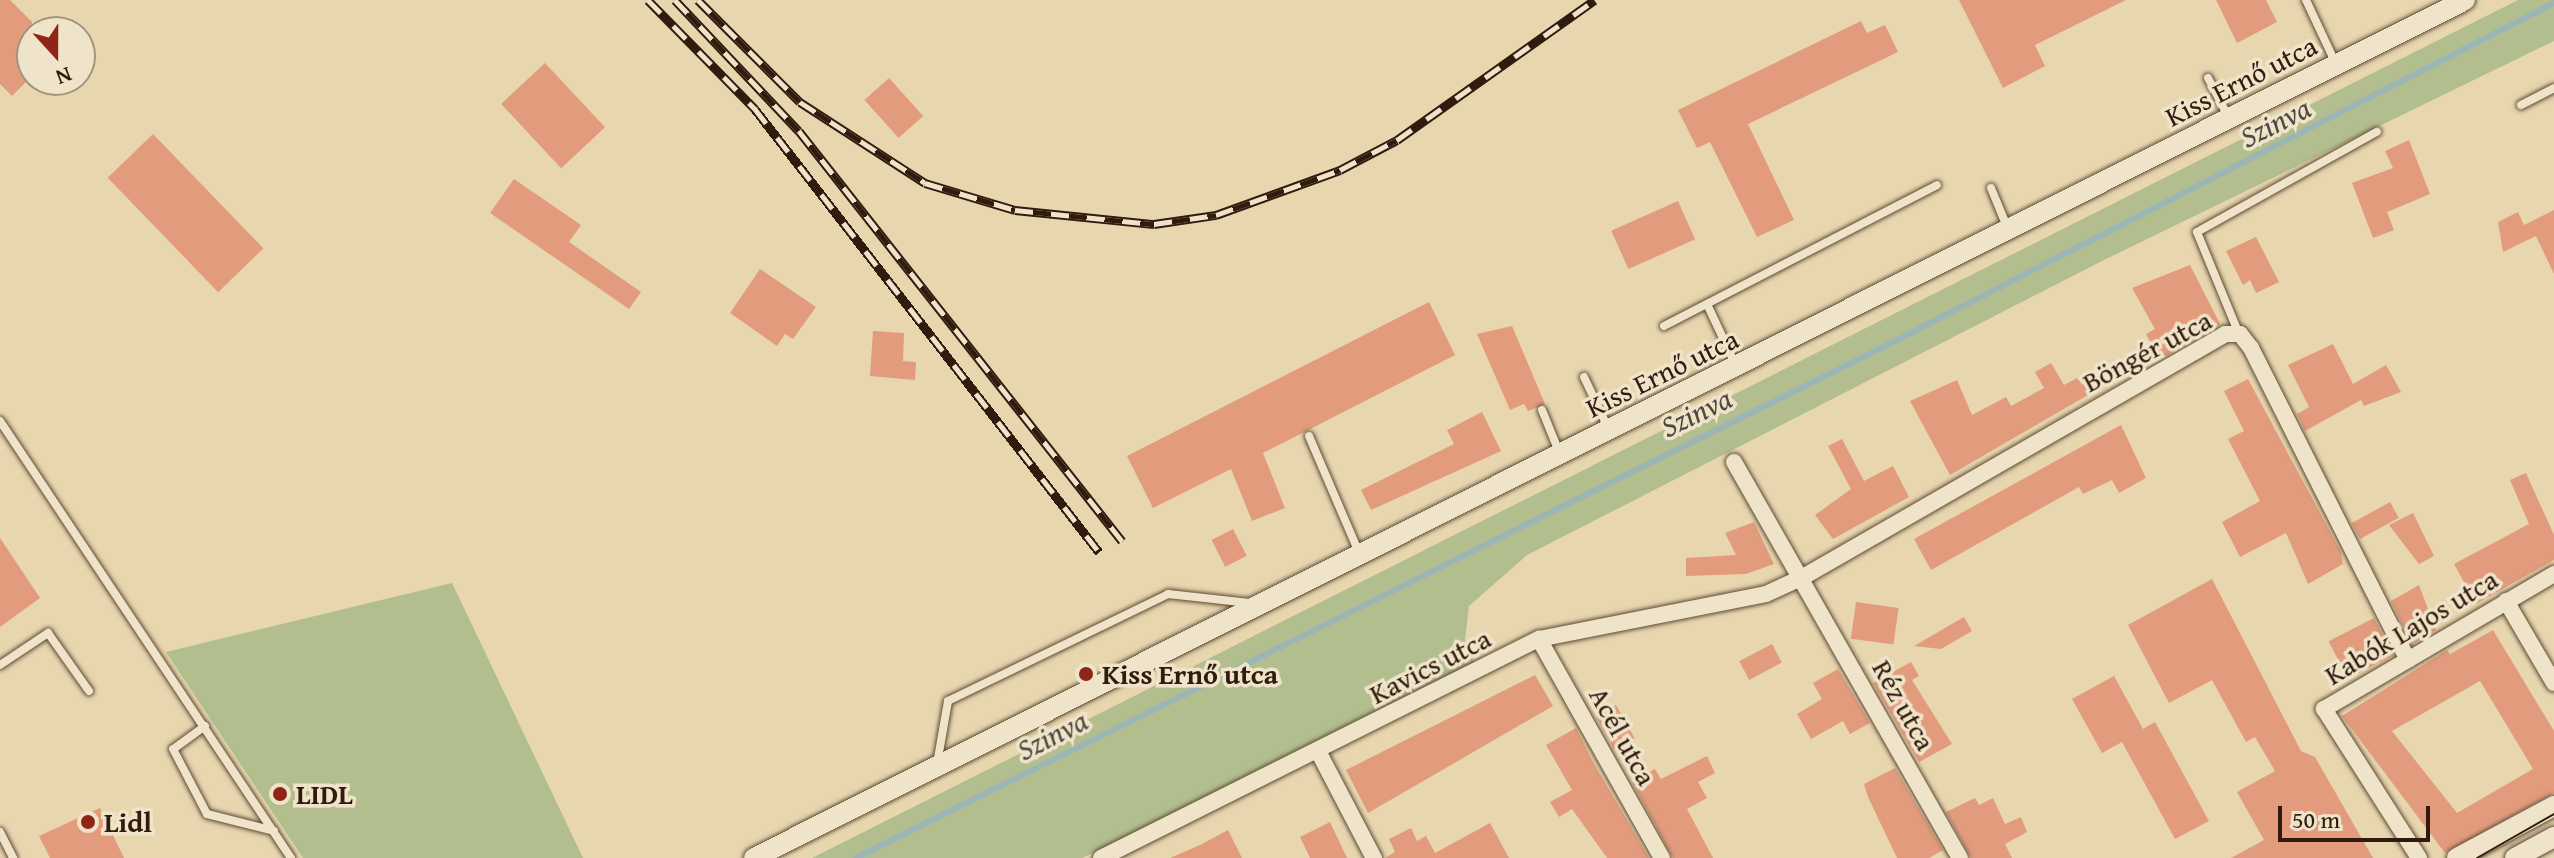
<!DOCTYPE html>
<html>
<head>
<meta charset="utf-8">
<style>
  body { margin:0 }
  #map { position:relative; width:2554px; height:858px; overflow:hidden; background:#e7d6ae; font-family:"Gentium Book Plus",serif }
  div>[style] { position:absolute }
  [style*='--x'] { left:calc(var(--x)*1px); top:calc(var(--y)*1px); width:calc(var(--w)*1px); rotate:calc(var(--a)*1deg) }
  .green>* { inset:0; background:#b2be8d }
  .stream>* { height:6px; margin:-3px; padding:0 3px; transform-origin:3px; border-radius:3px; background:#9cb6b6 }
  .building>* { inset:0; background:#e29c7d; transform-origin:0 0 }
  .roads { filter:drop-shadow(0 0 2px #5e4a36) drop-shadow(0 0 2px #5e4a36) }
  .service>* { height:8px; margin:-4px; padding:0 4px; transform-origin:4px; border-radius:4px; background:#efe4ca }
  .minor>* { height:16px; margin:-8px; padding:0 8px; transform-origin:8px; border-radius:8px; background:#efe4ca }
  .tertiary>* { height:20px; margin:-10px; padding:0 10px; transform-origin:10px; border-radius:10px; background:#efe4ca }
  .tram>* { height:2px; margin:-1px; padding:0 1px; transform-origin:1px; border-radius:1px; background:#301b0e }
  .rail>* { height:9px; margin-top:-4.5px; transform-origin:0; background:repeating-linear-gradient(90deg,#efe4ca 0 18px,#301b0e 0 36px); box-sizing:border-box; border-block:2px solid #301b0e }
  .dots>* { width:22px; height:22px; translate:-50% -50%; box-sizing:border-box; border:4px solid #efe4ca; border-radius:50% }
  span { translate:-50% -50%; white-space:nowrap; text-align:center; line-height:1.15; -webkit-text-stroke:7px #efe4ca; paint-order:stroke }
  .street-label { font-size:28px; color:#301b0e }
  .poi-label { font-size:28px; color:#301b0e; font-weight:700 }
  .left { translate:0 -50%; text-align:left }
  .water-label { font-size:30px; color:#504a40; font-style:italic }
  .north { position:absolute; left:16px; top:16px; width:80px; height:80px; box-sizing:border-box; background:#efe4ca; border:2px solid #a3947f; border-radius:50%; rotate:159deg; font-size:22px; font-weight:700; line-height:32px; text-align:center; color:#301b0e }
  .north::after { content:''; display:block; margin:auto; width:28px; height:36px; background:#8f2418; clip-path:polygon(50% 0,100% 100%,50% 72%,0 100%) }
  .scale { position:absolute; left:2278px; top:806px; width:152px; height:36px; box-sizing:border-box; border:4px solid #301b0e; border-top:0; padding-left:10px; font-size:24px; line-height:28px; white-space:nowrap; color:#301b0e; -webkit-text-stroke:6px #efe4ca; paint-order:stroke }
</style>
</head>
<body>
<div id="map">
  <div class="green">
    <i style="clip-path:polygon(2518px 0,2554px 0,2554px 41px,2104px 260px,1527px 555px,1469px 606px,1465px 640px,1474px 663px,1223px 790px,1082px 858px,812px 858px)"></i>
    <i style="clip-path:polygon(452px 583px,583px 858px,303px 858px,166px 652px)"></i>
  </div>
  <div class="stream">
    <i style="--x:856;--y:858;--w:1156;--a:-26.45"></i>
    <i style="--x:1891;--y:343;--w:745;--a:-27.15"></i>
  </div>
  <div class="building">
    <i style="clip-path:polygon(0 0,10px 0,32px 22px,32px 76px,12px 96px,0 84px)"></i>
    <i style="clip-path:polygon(1959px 0,2126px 0,2035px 45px,2045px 66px,2003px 88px)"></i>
    <i style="clip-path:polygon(2216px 0,2266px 0,2277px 22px,2237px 43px)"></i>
    <i style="clip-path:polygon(1861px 21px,1867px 33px,1885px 25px,1898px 52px,1748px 124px,1794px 220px,1757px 237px,1710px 142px,1697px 148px,1678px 110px)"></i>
    <i style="left:545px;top:63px;width:88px;height:60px;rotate:47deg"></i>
    <i style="left:889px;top:78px;width:51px;height:33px;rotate:48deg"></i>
    <i style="left:153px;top:134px;width:159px;height:63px;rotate:46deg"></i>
    <i style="clip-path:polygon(2409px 140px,2430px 194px,2387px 212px,2394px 230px,2373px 238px,2352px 183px,2393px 168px,2385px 151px)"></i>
    <i style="clip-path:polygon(514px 179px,581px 225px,569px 242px,641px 292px,629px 309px,490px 213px)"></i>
    <i style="left:1678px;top:201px;width:42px;height:73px;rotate:66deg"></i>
    <i style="clip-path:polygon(2554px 210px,2554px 274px,2536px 236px,2503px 252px,2498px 222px,2518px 212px,2524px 225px)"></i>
    <i style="clip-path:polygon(2256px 237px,2279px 282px,2256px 293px,2250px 280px,2243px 285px,2226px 251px)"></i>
    <i style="clip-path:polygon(2190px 265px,2220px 324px,2160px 359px,2146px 334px,2155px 329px,2132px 288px)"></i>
    <i style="clip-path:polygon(760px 269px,816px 307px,793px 339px,785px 334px,777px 346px,730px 313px)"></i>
    <i style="clip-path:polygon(1429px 302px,1455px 355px,1263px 453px,1285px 508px,1252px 521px,1231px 469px,1153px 508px,1127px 456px)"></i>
    <i style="clip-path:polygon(1512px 326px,1545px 404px,1528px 411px,1524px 404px,1510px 410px,1477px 334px)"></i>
    <i style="clip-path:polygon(873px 331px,904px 333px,903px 361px,916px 362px,915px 380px,870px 376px)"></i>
    <i style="clip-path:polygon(2333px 344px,2353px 384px,2386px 365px,2401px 392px,2364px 406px,2361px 400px,2305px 431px,2297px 414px,2309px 407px,2288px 365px)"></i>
    <i style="clip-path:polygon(2051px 363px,2064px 385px,2090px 371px,2100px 388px,1950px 475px,1910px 401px,1957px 380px,1972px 415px,2006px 397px,2011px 406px,2044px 388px,2035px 372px)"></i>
    <i style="clip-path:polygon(2248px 379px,2341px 552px,2343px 564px,2308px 584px,2286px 533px,2240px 557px,2222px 522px,2260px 501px,2228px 439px,2244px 431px,2224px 391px)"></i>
    <i style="clip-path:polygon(1482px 412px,1501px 451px,1371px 510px,1361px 490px,1454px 444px,1447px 430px)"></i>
    <i style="clip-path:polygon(2121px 425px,2146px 478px,2119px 493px,2112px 480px,2083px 494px,2079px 487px,1931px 570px,1914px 539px)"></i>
    <i style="clip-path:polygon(1842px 439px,1864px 481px,1893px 466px,1909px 497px,1833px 539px,1815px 515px,1851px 489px,1828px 446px)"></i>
    <i style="clip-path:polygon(2526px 473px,2554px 535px,2554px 560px,2476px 604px,2454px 564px,2529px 524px,2510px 480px)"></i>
    <i style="left:2390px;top:502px;width:18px;height:44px;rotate:61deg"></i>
    <i style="clip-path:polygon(2413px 513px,2434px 556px,2419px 564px,2389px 525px)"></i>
    <i style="clip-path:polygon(1754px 522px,1774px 564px,1746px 574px,1686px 576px,1686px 558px,1736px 555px,1725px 533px)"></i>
    <i style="left:1233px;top:529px;width:30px;height:24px;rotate:63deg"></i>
    <i style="clip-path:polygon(0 538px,40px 598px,0 627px)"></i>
    <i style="clip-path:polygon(2212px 579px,2301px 751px,2315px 757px,2373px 858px,2231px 858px,2264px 840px,2237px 792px,2275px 771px,2255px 737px,2246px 742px,2212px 680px,2169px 703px,2128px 625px)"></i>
    <i style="clip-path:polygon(2419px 585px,2436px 630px,2412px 644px,2391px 601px)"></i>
    <i style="left:1856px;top:602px;width:43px;height:37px;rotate:8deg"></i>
    <i style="clip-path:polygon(1964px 617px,1972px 631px,1941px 649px,1914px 646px)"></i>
    <i style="left:2374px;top:618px;width:42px;height:51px;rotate:63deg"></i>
    <i style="clip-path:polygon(evenodd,2493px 630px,2554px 731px,2554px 793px,2445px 853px,2342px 716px,2447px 650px,2450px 654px,2493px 630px,2480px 681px,2533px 769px,2457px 813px,2392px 731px,2480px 681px)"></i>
    <i style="left:1772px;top:644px;width:21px;height:37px;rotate:62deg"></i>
    <i style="clip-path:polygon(1911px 662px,1919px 676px,1912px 680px,1952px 744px,1919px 762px,1873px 683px)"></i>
    <i style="clip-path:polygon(1838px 669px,1870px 723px,1850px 734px,1843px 721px,1811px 739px,1797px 714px,1822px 699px,1813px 683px)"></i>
    <i style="clip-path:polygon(1535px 675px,1553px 706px,1368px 813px,1346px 770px)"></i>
    <i style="clip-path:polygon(2114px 676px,2143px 729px,2155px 722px,2209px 821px,2175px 839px,2122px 742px,2102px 753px,2072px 699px)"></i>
    <i style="left:1616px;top:705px;width:39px;height:23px;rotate:61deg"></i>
    <i style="clip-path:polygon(1576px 728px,1593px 762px,1649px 858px,1607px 858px,1572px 809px,1559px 817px,1550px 802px,1572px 790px,1546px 745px)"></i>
    <i style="clip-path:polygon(1707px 756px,1715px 773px,1698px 782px,1707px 798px,1687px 809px,1713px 858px,1673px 858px,1632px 782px,1655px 769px,1661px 779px)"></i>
    <i style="clip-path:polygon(1895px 768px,1943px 850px,1929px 858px,1897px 858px,1868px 797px,1864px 784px)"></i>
    <i style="clip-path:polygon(1975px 798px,1979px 805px,1993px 798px,2005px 824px,2021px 817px,2027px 832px,2005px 844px,2012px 858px,1971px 858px,1946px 812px)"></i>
    <i style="clip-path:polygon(100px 808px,124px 858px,50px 858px,39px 836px)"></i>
    <i style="clip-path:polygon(1330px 822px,1347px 858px,1310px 858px,1300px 837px)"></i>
    <i style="clip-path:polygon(1490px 823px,1509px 858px,1385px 858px,1395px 852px,1389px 839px,1411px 828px,1417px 841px,1426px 836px,1435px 853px)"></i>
    <i style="clip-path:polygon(1228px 830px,1242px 858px,1170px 858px,1200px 845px)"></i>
  </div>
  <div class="roads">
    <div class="service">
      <i style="--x:2306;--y:0;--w:71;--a:64.9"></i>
      <i style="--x:2208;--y:78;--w:45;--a:62.3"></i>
      <i style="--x:2521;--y:105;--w:37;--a:-27"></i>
      <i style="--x:1991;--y:188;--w:44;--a:67.5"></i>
      <i style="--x:1707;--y:304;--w:68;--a:64.9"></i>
      <i style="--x:1664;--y:326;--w:307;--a:-27.3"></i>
      <i style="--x:2239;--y:334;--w:110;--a:-112.4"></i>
      <i style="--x:2197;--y:232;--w:206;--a:-29.1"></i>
      <i style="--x:1584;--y:377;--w:59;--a:64.7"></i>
      <i style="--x:1542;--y:410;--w:48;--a:67.8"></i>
      <i style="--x:0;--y:421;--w:525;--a:56.34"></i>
      <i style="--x:1309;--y:436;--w:129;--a:66.8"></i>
      <i style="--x:0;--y:665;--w:58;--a:-33.7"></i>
      <i style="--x:48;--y:633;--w:71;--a:54.7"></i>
      <i style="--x:205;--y:726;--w:39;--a:144"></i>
      <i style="--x:173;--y:749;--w:73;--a:62.4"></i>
      <i style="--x:207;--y:814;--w:69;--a:14.2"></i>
      <i style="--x:937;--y:764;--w:64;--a:-80.1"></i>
      <i style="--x:948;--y:701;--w:245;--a:-25.9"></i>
      <i style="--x:1168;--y:594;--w:82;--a:6.3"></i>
      <i style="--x:0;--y:832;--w:29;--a:63"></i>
    </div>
    <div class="minor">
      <i style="--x:1734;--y:462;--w:456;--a:60.3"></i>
      <i style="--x:2506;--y:601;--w:95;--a:59.7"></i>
      <i style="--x:1539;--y:639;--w:251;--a:60.7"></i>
      <i style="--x:1319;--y:753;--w:119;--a:62.4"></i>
      <i style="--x:1101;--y:858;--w:490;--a:-26.6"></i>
      <i style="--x:1539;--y:639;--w:231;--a:-11.2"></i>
      <i style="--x:1766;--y:594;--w:41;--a:-24.7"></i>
      <i style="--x:1803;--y:577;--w:487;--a:-29.9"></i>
      <i style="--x:2225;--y:334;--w:15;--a:0"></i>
      <i style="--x:2240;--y:334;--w:18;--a:52"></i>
      <i style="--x:2251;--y:348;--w:349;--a:63.3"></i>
      <i style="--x:2419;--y:858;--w:177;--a:-122.5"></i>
      <i style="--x:2324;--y:709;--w:267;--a:-30.4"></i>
    </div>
    <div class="tertiary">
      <i style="--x:754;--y:858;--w:1914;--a:-26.63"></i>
      <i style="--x:2457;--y:858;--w:110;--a:-28.2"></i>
      <i style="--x:2515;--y:858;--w:44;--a:-28.3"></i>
    </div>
  </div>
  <div class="tram">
    <i style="--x:2477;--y:858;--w:89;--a:-29.7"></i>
  </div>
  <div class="rail">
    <i style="--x:648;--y:0;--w:153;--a:45.5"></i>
    <i style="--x:755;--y:109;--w:561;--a:52.17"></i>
    <i style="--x:675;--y:0;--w:180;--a:46.6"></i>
    <i style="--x:799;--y:131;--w:522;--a:51.77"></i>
    <i style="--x:698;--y:0;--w:144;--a:45"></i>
    <i style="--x:800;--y:102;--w:149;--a:32.9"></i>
    <i style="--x:925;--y:183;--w:94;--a:16.7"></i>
    <i style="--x:1015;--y:210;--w:140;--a:5.8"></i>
    <i style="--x:1154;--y:224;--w:63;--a:-8.3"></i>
    <i style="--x:1216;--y:215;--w:132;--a:-19.9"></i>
    <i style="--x:1340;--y:170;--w:64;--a:-27.8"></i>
    <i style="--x:1397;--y:140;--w:242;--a:-35.3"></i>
  </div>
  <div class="dots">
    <i style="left:1086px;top:674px;background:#8f2418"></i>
    <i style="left:280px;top:794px;background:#8f2418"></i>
    <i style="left:88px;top:822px;background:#8f2418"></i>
  </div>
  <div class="street-label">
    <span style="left:2241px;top:81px;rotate:-27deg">Kiss Ernő utca</span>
    <span style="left:2147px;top:351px;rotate:-28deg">Böngér utca</span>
    <span style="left:1662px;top:373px;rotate:-26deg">Kiss Ernő utca</span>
    <span style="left:2411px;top:627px;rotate:-31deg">Kabók Lajos utca</span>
    <span style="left:1430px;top:666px;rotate:-27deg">Kavics utca</span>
    <span style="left:1904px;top:705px;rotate:61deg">Réz utca</span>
    <span style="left:1623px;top:736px;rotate:61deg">Acél utca</span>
  </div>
  <div class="poi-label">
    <span class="left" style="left:1102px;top:674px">Kiss Ernő utca</span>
    <span class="left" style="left:296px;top:794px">LIDL</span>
    <span class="left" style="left:104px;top:822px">Lidl</span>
  </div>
  <div class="water-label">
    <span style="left:2275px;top:122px;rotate:-27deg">Szinva</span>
    <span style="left:1696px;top:412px;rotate:-26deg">Szinva</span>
    <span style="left:1052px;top:735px;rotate:-27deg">Szinva</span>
  </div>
  <div class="north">N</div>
  <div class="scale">50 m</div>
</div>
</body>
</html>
